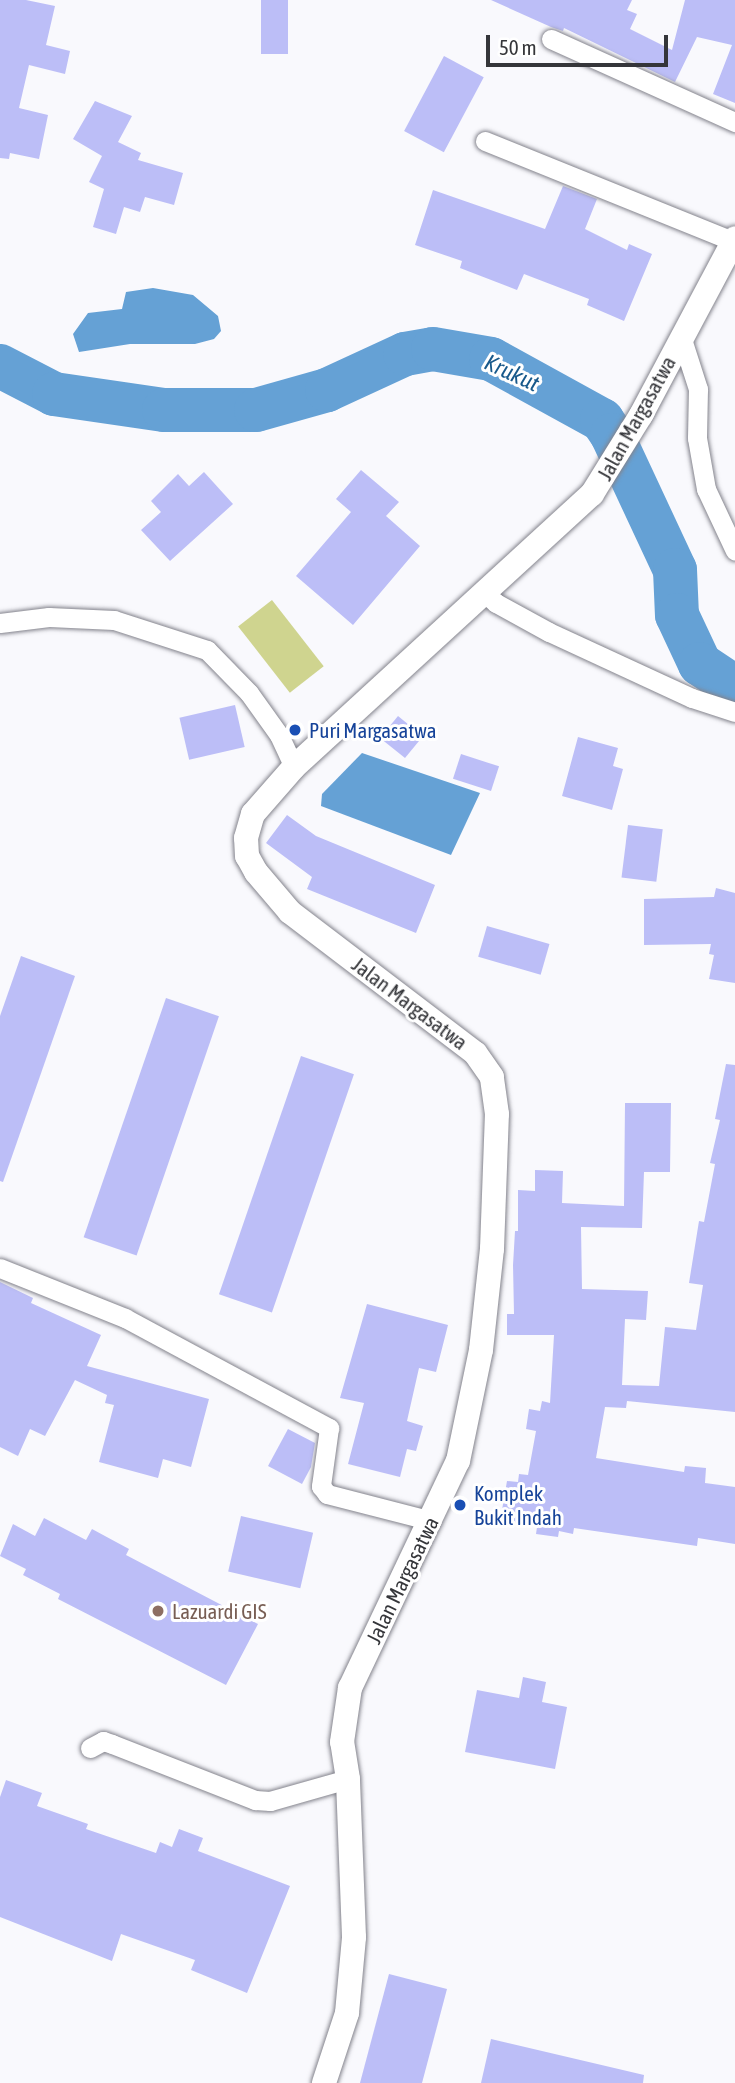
<!DOCTYPE html>
<html>
<head>
<meta charset="utf-8">
<style>
  body { margin:0 }
  #map { position:relative; width:735px; height:2083px; overflow:hidden; background:#f9f9fd; font-family:"Asap Condensed",sans-serif }
  div>[style] { position:absolute }
  [style*='--x'] { left:calc(var(--x)*1px); top:calc(var(--y)*1px); width:calc(var(--w)*1px); rotate:calc(var(--a)*1deg) }
  .green>* { inset:0; background:#cfd48f; transform-origin:0 0 }
  .water>* { inset:0; background:#65a1d5 }
  .river>* { height:44px; margin:-22px; padding:0 22px; transform-origin:22px; border-radius:22px; background:#65a1d5 }
  .building>* { inset:0; background:#bcbef7; transform-origin:0 0 }
  .roads { filter:drop-shadow(0 0 2px #83838c) drop-shadow(0 0 2px #83838c) }
  .minor>* { height:19px; margin:-9.5px; padding:0 9.5px; transform-origin:9.5px; border-radius:9.5px; background:#fff }
  .tertiary>* { height:24px; margin:-12px; padding:0 12px; transform-origin:12px; border-radius:12px; background:#fff }
  .dots>* { width:19px; height:19px; translate:-50% -50%; box-sizing:border-box; border:4px solid #fff; border-radius:50% }
  span { translate:-50% -50%; white-space:nowrap; text-align:center; line-height:1.15; -webkit-text-stroke:6px #fff; paint-order:stroke }
  .street-label { font-size:21px; color:#35363a }
  .transit-label { font-size:21px; color:#164399 }
  .left { translate:0 -50%; text-align:left }
  .education-label { font-size:21px; color:#785e54 }
  .water-label { font-size:23px; color:#18598b; font-style:italic }
  .scale { position:absolute; left:486px; top:35px; width:182px; height:32px; box-sizing:border-box; border:4px solid #35363a; border-top:0; padding-left:9px; font-size:21px; line-height:24px; white-space:nowrap; color:#35363a; -webkit-text-stroke:5px #fff; paint-order:stroke }
</style>
</head>
<body>
<div id="map">
  <div class="green">
    <i style="left:272px;top:600px;width:84px;height:43px;rotate:52deg"></i>
  </div>
  <div class="water">
    <i style="clip-path:polygon(153px 288px,193px 295px,218px 316px,221px 331px,214px 339px,195px 344px,130px 344px,79px 352px,73px 334px,88px 313px,122px 309px,126px 292px)"></i>
    <i style="clip-path:polygon(362px 753px,480px 793px,451px 855px,321px 806px,322px 794px)"></i>
  </div>
  <div class="river">
    <i style="--x:0;--y:366;--w:61;--a:27.4"></i>
    <i style="--x:54;--y:394;--w:111;--a:8.3"></i>
    <i style="--x:164;--y:410;--w:92;--a:0"></i>
    <i style="--x:256;--y:410;--w:74;--a:-15.7"></i>
    <i style="--x:327;--y:390;--w:86;--a:-24.8"></i>
    <i style="--x:405;--y:354;--w:28;--a:-10"></i>
    <i style="--x:433;--y:349;--w:59;--a:9.8"></i>
    <i style="--x:491;--y:359;--w:127;--a:28.8"></i>
    <i style="--x:602;--y:420;--w:18;--a:56"></i>
    <i style="--x:612;--y:435;--w:149;--a:65"></i>
    <i style="--x:675;--y:570;--w:45;--a:87.5"></i>
    <i style="--x:677;--y:615;--w:54;--a:64.9"></i>
    <i style="--x:700;--y:664;--w:42;--a:33.3"></i>
  </div>
  <div class="building">
    <i style="clip-path:polygon(0 0,26px 0,55px 6px,46px 45px,70px 51px,65px 74px,29px 65px,19px 108px,48px 115px,39px 159px,10px 153px,9px 159px,0 158px)"></i>
    <i style="left:261px;top:0;width:27px;height:54px"></i>
    <i style="clip-path:polygon(491px 0,632px 0,627px 10px,637px 14px,630px 29px,672px 50px,685px 0,735px 0,735px 103px,713px 94px,732px 45px,697px 37px,675px 82px,564px 28px,563px 31px,551px 27px)"></i>
    <i style="left:444px;top:56px;width:45px;height:85px;rotate:28deg"></i>
    <i style="clip-path:polygon(95px 101px,132px 116px,118px 142px,141px 153px,138px 160px,183px 173px,174px 205px,145px 197px,140px 212px,124px 207px,116px 234px,93px 227px,104px 189px,89px 182px,102px 156px,73px 139px)"></i>
    <i style="clip-path:polygon(563px 186px,597px 199px,585px 229px,627px 250px,629px 244px,652px 254px,624px 321px,587px 305px,589px 299px,524px 274px,517px 290px,460px 268px,462px 261px,415px 245px,433px 190px,545px 229px)"></i>
    <i style="clip-path:polygon(361px 470px,399px 502px,386px 516px,420px 546px,353px 625px,296px 576px,351px 512px,336px 499px)"></i>
    <i style="clip-path:polygon(204px 472px,233px 504px,170px 561px,141px 530px,161px 512px,151px 501px,178px 474px,189px 486px)"></i>
    <i style="left:235px;top:705px;width:43px;height:57px;rotate:77deg"></i>
    <i style="clip-path:polygon(398px 716px,419px 733px,419px 741px,405px 758px,380px 738px)"></i>
    <i style="clip-path:polygon(578px 737px,618px 748px,613px 766px,623px 769px,612px 810px,562px 796px)"></i>
    <i style="left:461px;top:754px;width:40px;height:26px;rotate:18deg"></i>
    <i style="clip-path:polygon(287px 815px,316px 836px,435px 885px,416px 933px,307px 889px,312px 877px,266px 843px)"></i>
    <i style="left:628px;top:825px;width:35px;height:53px;rotate:7deg"></i>
    <i style="clip-path:polygon(716px 888px,735px 893px,735px 983px,709px 979px,714px 955px,709px 954px,711px 944px,644px 945px,644px 899px,714px 897px)"></i>
    <i style="left:487px;top:926px;width:65px;height:32px;rotate:16deg"></i>
    <i style="clip-path:polygon(21px 956px,75px 976px,3px 1182px,0 1181px,0 1016px)"></i>
    <i style="left:166px;top:998px;width:56px;height:253px;rotate:19deg"></i>
    <i style="left:301px;top:1056px;width:56px;height:252px;rotate:19deg"></i>
    <i style="clip-path:polygon(726px 1064px,735px 1065px,735px 1412px,627px 1401px,626px 1408px,605px 1407px,596px 1458px,684px 1472px,685px 1466px,706px 1468px,705px 1483px,735px 1487px,735px 1544px,698px 1538px,697px 1546px,574px 1528px,573px 1534px,559px 1531px,558px 1537px,536px 1534px,537px 1527px,511px 1523px,512px 1511px,502px 1510px,507px 1481px,518px 1482px,519px 1474px,528px 1475px,536px 1431px,526px 1429px,529px 1409px,540px 1411px,542px 1401px,550px 1403px,554px 1335px,507px 1335px,507px 1314px,514px 1314px,513px 1265px,515px 1231px,518px 1231px,518px 1190px,535px 1191px,535px 1170px,563px 1171px,562px 1203px,624px 1206px,625px 1103px,671px 1103px,670px 1172px,644px 1172px,642px 1228px,581px 1227px,582px 1289px,648px 1291px,646px 1320px,625px 1319px,622px 1385px,659px 1386px,665px 1327px,696px 1330px,703px 1285px,689px 1283px,699px 1221px,704px 1222px,715px 1164px,710px 1163px,720px 1120px,715px 1119px)"></i>
    <i style="clip-path:polygon(0 1282px,33px 1298px,31px 1303px,101px 1335px,87px 1366px,209px 1399px,191px 1467px,163px 1459px,158px 1478px,99px 1462px,114px 1405px,105px 1403px,107px 1395px,75px 1380px,45px 1436px,30px 1429px,18px 1456px,0 1447px)"></i>
    <i style="clip-path:polygon(367px 1304px,448px 1325px,436px 1372px,419px 1368px,407px 1421px,423px 1426px,416px 1451px,407px 1449px,400px 1477px,348px 1464px,364px 1403px,340px 1398px)"></i>
    <i style="clip-path:polygon(288px 1429px,315px 1443px,311px 1467px,302px 1484px,268px 1466px)"></i>
    <i style="left:241px;top:1516px;width:74px;height:57px;rotate:13deg"></i>
    <i style="clip-path:polygon(44px 1518px,86px 1540px,92px 1529px,129px 1549px,126px 1555px,258px 1624px,226px 1685px,58px 1599px,60px 1594px,23px 1575px,26px 1569px,0 1556px,13px 1524px,35px 1536px)"></i>
    <i style="clip-path:polygon(523px 1677px,546px 1682px,542px 1702px,567px 1707px,555px 1769px,465px 1752px,477px 1690px,519px 1698px)"></i>
    <i style="clip-path:polygon(6px 1780px,42px 1793px,37px 1806px,88px 1824px,86px 1829px,156px 1853px,160px 1842px,172px 1847px,179px 1829px,203px 1838px,198px 1851px,290px 1886px,247px 1993px,191px 1970px,195px 1960px,121px 1934px,112px 1961px,0 1917px,0 1797px)"></i>
    <i style="clip-path:polygon(389px 1974px,447px 1989px,422px 2083px,360px 2083px)"></i>
    <i style="clip-path:polygon(491px 2039px,644px 2075px,643px 2083px,481px 2083px)"></i>
  </div>
  <div class="roads">
    <div class="minor">
      <i style="--x:551;--y:39;--w:202;--a:24.3"></i>
      <i style="--x:485;--y:141;--w:267;--a:22"></i>
      <i style="--x:681;--y:336;--w:56;--a:72.2"></i>
      <i style="--x:698;--y:389;--w:49;--a:91.2"></i>
      <i style="--x:697;--y:438;--w:52;--a:80"></i>
      <i style="--x:706;--y:489;--w:68;--a:64.9"></i>
      <i style="--x:484;--y:592;--w:16;--a:43"></i>
      <i style="--x:496;--y:603;--w:60;--a:28.7"></i>
      <i style="--x:549;--y:632;--w:157;--a:24.8"></i>
      <i style="--x:692;--y:698;--w:45;--a:18"></i>
      <i style="--x:0;--y:623;--w:49;--a:-7"></i>
      <i style="--x:49;--y:617;--w:65;--a:2.6"></i>
      <i style="--x:114;--y:620;--w:98;--a:17.9"></i>
      <i style="--x:207;--y:650;--w:60;--a:45.7"></i>
      <i style="--x:249;--y:693;--w:52;--a:54.5"></i>
      <i style="--x:279;--y:735;--w:35;--a:65"></i>
      <i style="--x:0;--y:1268;--w:135;--a:21.8"></i>
      <i style="--x:125;--y:1318;--w:232;--a:28.3"></i>
      <i style="--x:329;--y:1428;--w:59;--a:97.9"></i>
      <i style="--x:321;--y:1486;--w:10;--a:53"></i>
      <i style="--x:327;--y:1494;--w:108;--a:14.4"></i>
      <i style="--x:90;--y:1748;--w:15;--a:-28"></i>
      <i style="--x:103;--y:1741;--w:9;--a:18"></i>
      <i style="--x:112;--y:1744;--w:154;--a:21.4"></i>
      <i style="--x:255;--y:1800;--w:15;--a:4"></i>
      <i style="--x:270;--y:1801;--w:81;--a:-15.8"></i>
    </div>
    <div class="tertiary">
      <i style="--x:324;--y:2083;--w:74;--a:-71.8"></i>
      <i style="--x:347;--y:2013;--w:76;--a:-84.7"></i>
      <i style="--x:354;--y:1937;--w:158;--a:-92.2"></i>
      <i style="--x:348;--y:1779;--w:37;--a:-99"></i>
      <i style="--x:342;--y:1742;--w:55;--a:-81.6"></i>
      <i style="--x:350;--y:1688;--w:251;--a:-64.6"></i>
      <i style="--x:458;--y:1461;--w:113;--a:-78.3"></i>
      <i style="--x:481;--y:1350;--w:102;--a:-83.8"></i>
      <i style="--x:492;--y:1249;--w:135;--a:-87.9"></i>
      <i style="--x:497;--y:1114;--w:37;--a:-98"></i>
      <i style="--x:492;--y:1077;--w:29;--a:-125"></i>
      <i style="--x:475;--y:1053;--w:233;--a:-142.7"></i>
      <i style="--x:290;--y:912;--w:52;--a:-130.4"></i>
      <i style="--x:256;--y:872;--w:18;--a:-119"></i>
      <i style="--x:247;--y:856;--w:18;--a:-93"></i>
      <i style="--x:246;--y:838;--w:25;--a:-74"></i>
      <i style="--x:253;--y:814;--w:62;--a:-48.9"></i>
      <i style="--x:294;--y:767;--w:404;--a:-42.5"></i>
      <i style="--x:592;--y:494;--w:93;--a:-58.2"></i>
      <i style="--x:641;--y:415;--w:200;--a:-62"></i>
    </div>
  </div>
  <div class="dots">
    <i style="left:295px;top:730px;background:#1a4fb4"></i>
    <i style="left:460px;top:1505px;background:#1a4fb4"></i>
    <i style="left:158px;top:1611px;background:#8d6e63"></i>
  </div>
  <div class="street-label">
    <span style="left:636px;top:418px;rotate:-61deg">Jalan Margasatwa</span>
    <span style="left:410px;top:1003px;rotate:37deg">Jalan Margasatwa</span>
    <span style="left:402px;top:1580px;rotate:-64deg">Jalan Margasatwa</span>
  </div>
  <div class="transit-label">
    <span class="left" style="left:309px;top:730px">Puri Margasatwa</span>
    <span class="left" style="left:474px;top:1505px">Komplek<br>Bukit Indah</span>
  </div>
  <div class="education-label">
    <span class="left" style="left:172px;top:1611px">Lazuardi GIS</span>
  </div>
  <div class="water-label">
    <span style="left:512px;top:373px;rotate:25deg">Krukut</span>
  </div>
  <div class="scale">50 m</div>
</div>
</body>
</html>
